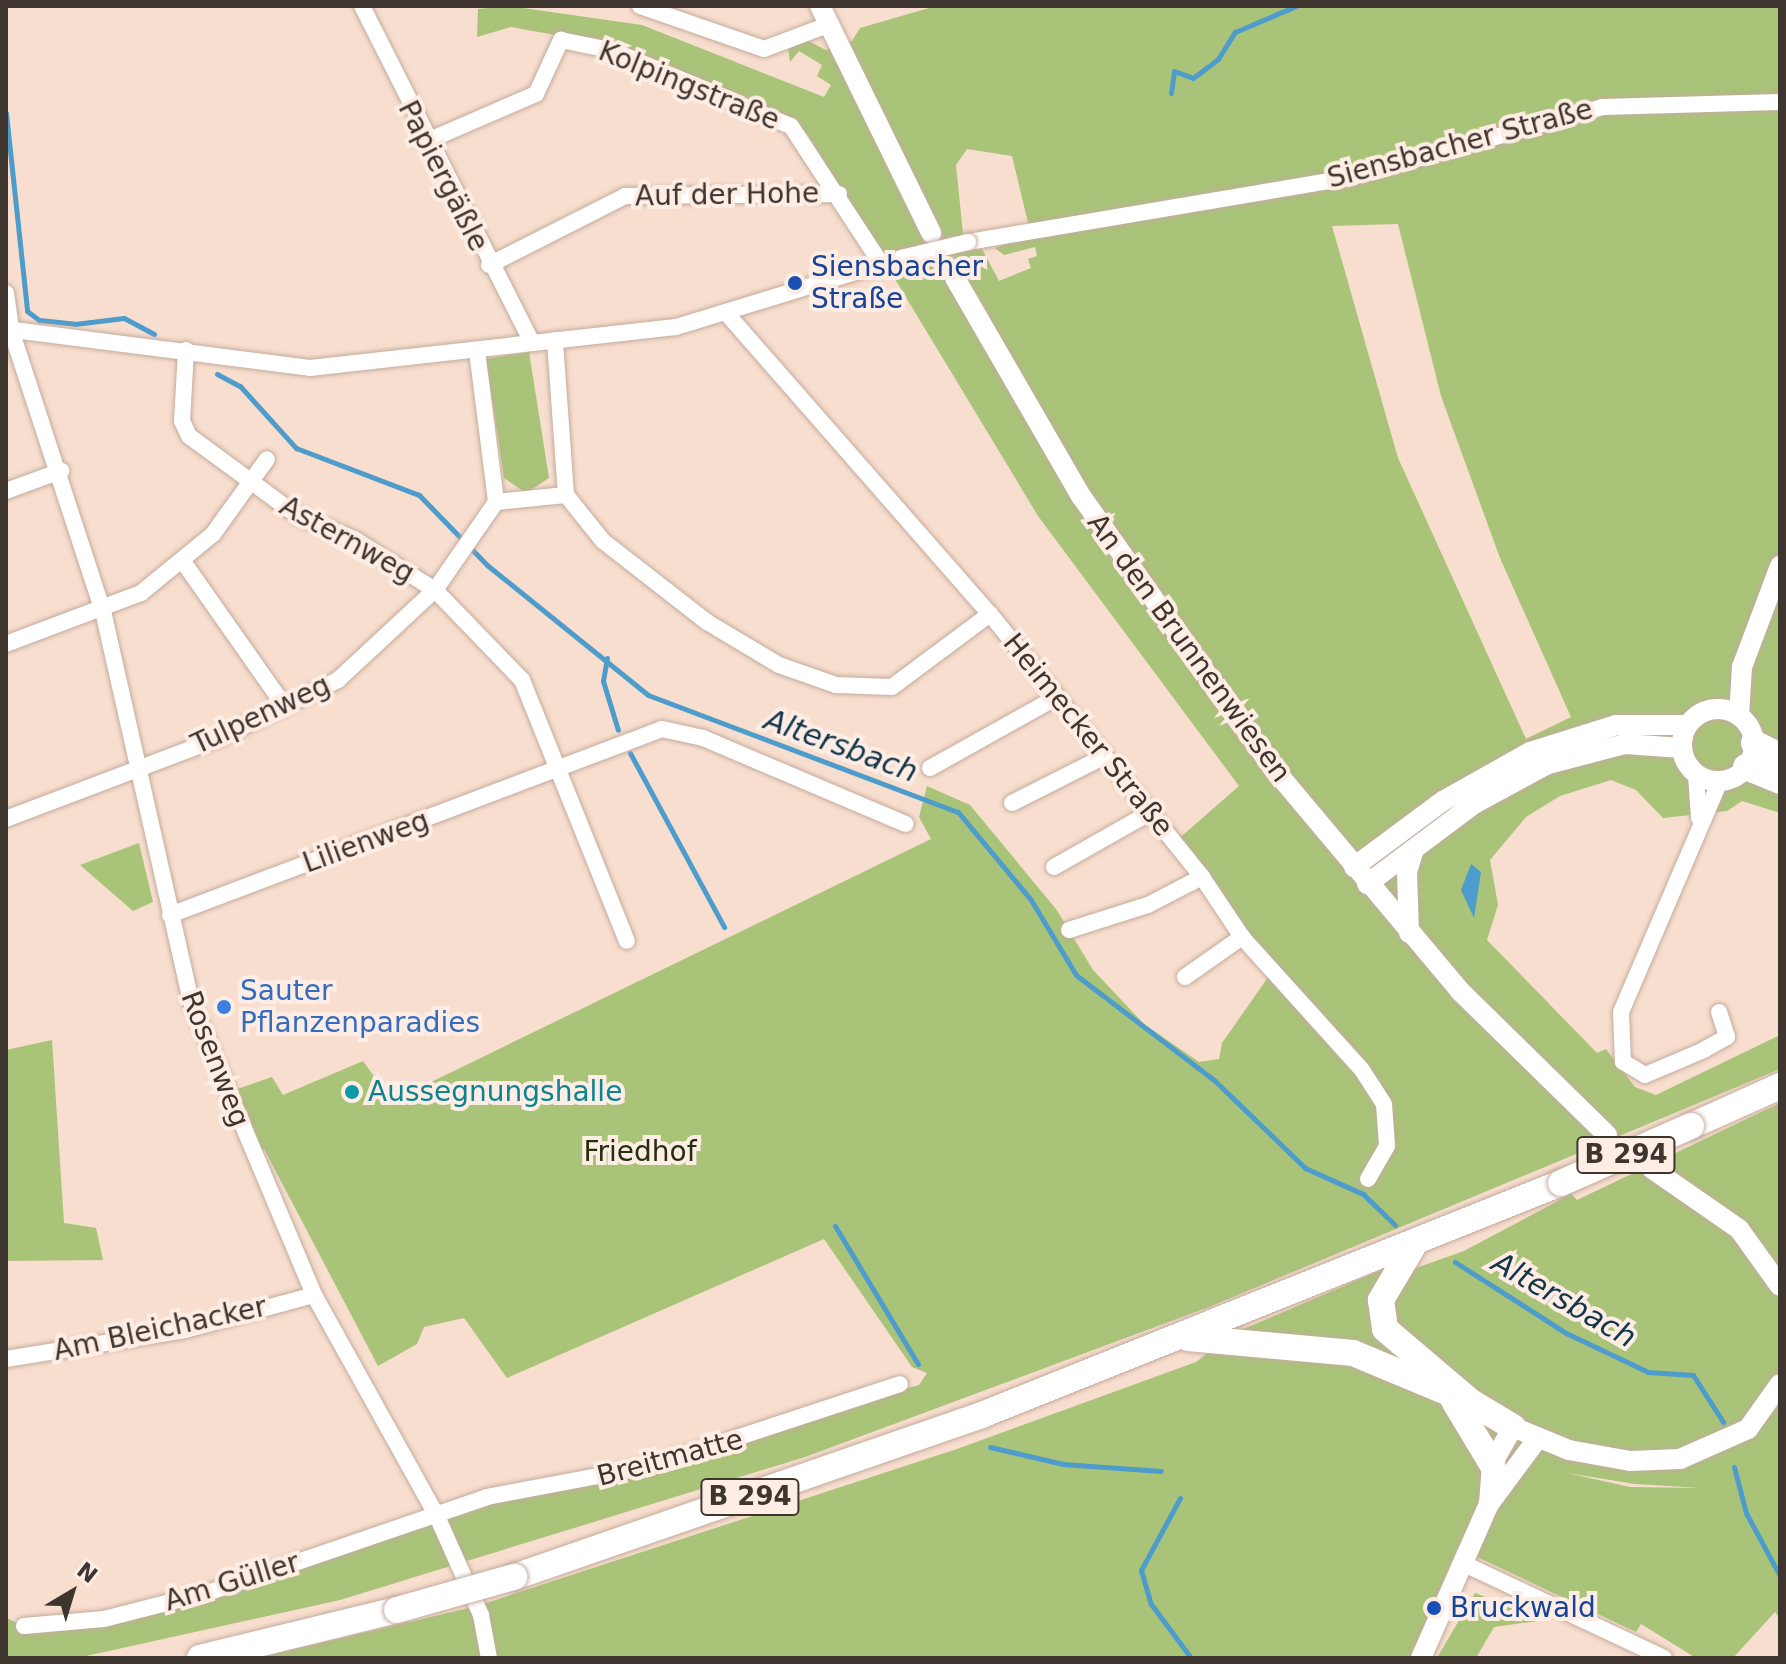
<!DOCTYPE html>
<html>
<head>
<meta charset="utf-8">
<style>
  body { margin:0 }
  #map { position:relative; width:1786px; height:1664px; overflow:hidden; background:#f7dece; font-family:"DejaVu Sans",sans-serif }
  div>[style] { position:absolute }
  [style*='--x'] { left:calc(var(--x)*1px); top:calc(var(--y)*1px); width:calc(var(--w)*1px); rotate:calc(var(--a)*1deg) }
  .green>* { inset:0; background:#a9c379 }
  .water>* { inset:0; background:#4d9ccc }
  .stream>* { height:5px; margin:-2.5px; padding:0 2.5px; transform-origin:2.5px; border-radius:2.5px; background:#4d9ccc }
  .tertiary-tunnel>* { height:20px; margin-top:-10px; transform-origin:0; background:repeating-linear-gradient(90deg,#d2bcae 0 20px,transparent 0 30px) }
  .roads { filter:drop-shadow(0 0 2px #c4ab9c) drop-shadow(0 0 2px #c4ab9c) }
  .minor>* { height:16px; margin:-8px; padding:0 8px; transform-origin:8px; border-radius:8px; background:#fff }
  .tertiary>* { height:20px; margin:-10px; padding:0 10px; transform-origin:10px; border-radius:10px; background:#fff }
  .tertiary>.ring { margin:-10px; padding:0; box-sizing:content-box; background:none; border:20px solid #fff; border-radius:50% }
  .trunk>* { height:26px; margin:-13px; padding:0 13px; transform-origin:13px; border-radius:13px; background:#fff }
  .bridges { filter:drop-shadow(0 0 2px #c4ab9c) drop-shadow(0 0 2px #c4ab9c) }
  .minor-bridge>* { height:16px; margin:-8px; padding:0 8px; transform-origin:8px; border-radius:8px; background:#fff }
  .trunk-bridge>* { height:26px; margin:-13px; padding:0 13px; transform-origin:13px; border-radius:13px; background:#fff }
  .dots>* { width:22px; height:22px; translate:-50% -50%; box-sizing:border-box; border:4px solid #fdede4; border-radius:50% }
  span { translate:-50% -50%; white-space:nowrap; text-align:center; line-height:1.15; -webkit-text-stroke:8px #fdede4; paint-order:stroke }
  .shield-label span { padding:2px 6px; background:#fdede4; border:2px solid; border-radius:6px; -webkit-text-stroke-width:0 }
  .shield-label { font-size:26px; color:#3f352f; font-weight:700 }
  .street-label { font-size:28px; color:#3f352f }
  .transit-label { font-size:28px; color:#164399 }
  .left { translate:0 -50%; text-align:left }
  .shop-label { font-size:28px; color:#366cbe }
  .culture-label { font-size:28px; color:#0d838f }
  .park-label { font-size:28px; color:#242f0e }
  .water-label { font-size:30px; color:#13364b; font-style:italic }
  .frame { position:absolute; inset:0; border:8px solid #3f352f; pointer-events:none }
  .north { position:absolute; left:32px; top:1552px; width:80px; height:80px; -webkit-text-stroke:6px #fdede4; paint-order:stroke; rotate:38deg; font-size:22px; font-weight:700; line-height:32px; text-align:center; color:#3f352f }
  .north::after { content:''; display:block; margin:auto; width:28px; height:36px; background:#3f352f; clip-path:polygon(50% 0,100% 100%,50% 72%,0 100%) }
</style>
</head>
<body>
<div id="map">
  <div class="green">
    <i style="clip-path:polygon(evenodd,509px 6px,642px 25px,824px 97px,831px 85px,817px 76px,822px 65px,799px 51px,790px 62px,788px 49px,808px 41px,826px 50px,852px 41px,860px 28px,936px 6px,1780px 6px,1780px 813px,1742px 801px,1727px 811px,1663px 818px,1636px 790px,1611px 780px,1560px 796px,1526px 817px,1490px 860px,1498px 905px,1487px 940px,1597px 1053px,1606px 1049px,1635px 1087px,1656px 1095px,1780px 1035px,1780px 1069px,1209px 1307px,805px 1457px,340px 1600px,77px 1658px,6px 1658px,6px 1618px,24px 1626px,104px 1619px,385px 1530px,919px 1385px,927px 1373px,912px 1367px,824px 1239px,507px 1378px,464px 1318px,424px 1327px,417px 1344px,378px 1366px,264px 1149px,252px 1155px,226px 1093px,272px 1077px,283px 1095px,363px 1061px,392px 1101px,931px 839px,919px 817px,927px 786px,970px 805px,1056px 909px,1093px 970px,1144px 1024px,1199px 1062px,1219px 1059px,1222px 1043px,1271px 973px,1175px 842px,1239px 786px,1038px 516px,808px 135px,793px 120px,616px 46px,511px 27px,477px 37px,478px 9px,509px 6px,967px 149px,1012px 156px,1031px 235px,995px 248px,1004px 255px,1035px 247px,1037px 256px,1028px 259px,1031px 268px,999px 281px,982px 249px,973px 250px,963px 234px,956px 165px,967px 149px,509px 6px,1398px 224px,1441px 396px,1500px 558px,1571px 717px,1526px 739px,1398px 458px,1332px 226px,1398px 224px)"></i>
    <i style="clip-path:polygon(529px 352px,549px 478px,526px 493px,504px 478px,486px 359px)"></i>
    <i style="clip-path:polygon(139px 843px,153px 902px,133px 911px,80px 865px)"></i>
    <i style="clip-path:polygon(52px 1040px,64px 1223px,96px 1228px,103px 1260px,6px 1261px,6px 1050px)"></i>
    <i style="clip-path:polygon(evenodd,1780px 1103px,1780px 1619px,1775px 1612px,1733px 1658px,1696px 1658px,1641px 1624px,1636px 1632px,1458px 1548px,1410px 1658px,257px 1658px,477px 1606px,957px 1449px,1196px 1362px,1232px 1334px,1383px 1269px,1382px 1280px,1464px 1251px,1571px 1194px,1577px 1200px,1780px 1103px,1567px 1473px,1635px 1484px,1701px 1488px,1630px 1487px,1567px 1473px)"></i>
    <i style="clip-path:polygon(1475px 1593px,1545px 1620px,1494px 1627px,1476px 1658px,1437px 1658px)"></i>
  </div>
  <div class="water">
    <i style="clip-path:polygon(1471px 864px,1481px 872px,1474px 918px,1461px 890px)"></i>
  </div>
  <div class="stream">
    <i style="--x:1171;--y:93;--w:22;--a:-82"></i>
    <i style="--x:1174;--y:71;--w:20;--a:20"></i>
    <i style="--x:1193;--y:78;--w:31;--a:-37"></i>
    <i style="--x:1218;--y:59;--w:32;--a:-58"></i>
    <i style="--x:1235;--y:32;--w:66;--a:-23.1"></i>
    <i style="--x:6;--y:113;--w:199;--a:83.9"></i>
    <i style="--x:27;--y:311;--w:15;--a:37"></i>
    <i style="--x:39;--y:320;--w:36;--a:6"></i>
    <i style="--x:75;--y:324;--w:49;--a:-7"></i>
    <i style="--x:124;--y:318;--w:34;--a:28"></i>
    <i style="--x:217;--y:374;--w:26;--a:28"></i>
    <i style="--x:240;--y:386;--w:84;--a:47.9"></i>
    <i style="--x:296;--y:448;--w:132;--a:20.9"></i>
    <i style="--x:419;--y:495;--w:98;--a:45.8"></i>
    <i style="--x:487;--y:565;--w:207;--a:38.9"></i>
    <i style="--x:648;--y:695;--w:331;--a:20.7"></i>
    <i style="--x:958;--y:812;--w:114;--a:50.3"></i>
    <i style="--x:1031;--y:900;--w:87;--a:59"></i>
    <i style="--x:1076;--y:975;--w:173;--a:37.3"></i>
    <i style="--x:1214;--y:1080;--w:127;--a:44"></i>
    <i style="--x:1305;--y:1168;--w:64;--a:24.1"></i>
    <i style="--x:1363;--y:1194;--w:45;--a:44.1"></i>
    <i style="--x:607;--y:658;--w:23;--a:100"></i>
    <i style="--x:603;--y:681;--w:51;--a:73"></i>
    <i style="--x:630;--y:753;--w:198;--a:61.6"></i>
    <i style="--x:835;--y:1226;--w:161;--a:59"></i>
    <i style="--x:1455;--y:1262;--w:132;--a:32.6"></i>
    <i style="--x:1566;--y:1333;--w:91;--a:25.4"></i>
    <i style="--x:1648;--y:1372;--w:45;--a:3.8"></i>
    <i style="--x:1693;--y:1375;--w:56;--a:57.4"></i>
    <i style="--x:990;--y:1447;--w:75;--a:13.1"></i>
    <i style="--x:1063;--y:1464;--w:98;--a:4.1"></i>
    <i style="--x:1734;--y:1467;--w:48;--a:75.4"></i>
    <i style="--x:1746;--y:1513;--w:72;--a:61.6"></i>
    <i style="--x:1180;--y:1498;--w:82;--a:118.4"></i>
    <i style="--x:1141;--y:1570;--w:35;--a:74"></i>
    <i style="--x:1151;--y:1604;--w:67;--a:53.5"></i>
  </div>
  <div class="tertiary-tunnel">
    <i style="--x:931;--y:233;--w:51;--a:61.9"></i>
  </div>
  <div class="roads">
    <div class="minor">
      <i style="--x:362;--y:6;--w:377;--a:63.2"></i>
      <i style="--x:640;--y:6;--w:131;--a:19.1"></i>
      <i style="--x:764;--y:49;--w:68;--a:-20.6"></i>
      <i style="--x:425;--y:142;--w:121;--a:-23.4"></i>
      <i style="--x:536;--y:94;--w:60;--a:-65.2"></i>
      <i style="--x:561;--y:40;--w:54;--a:11.7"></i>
      <i style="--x:614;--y:51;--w:192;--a:23"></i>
      <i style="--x:791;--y:126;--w:163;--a:56.8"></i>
      <i style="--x:968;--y:242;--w:389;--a:-9.6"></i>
      <i style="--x:1352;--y:177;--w:260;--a:-15.6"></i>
      <i style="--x:1602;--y:107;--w:178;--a:-1.6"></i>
      <i style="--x:489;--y:265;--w:153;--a:-26.9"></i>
      <i style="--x:625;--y:196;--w:214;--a:-0.5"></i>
      <i style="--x:6;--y:293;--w:37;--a:82"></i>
      <i style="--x:11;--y:330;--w:296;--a:71.9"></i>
      <i style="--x:103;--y:611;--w:401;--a:77.3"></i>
      <i style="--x:191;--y:1002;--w:318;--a:67.2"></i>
      <i style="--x:314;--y:1295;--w:251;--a:60.9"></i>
      <i style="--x:436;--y:1514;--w:111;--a:66"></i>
      <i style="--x:481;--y:1615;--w:44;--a:79.5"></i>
      <i style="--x:728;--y:315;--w:398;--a:48.8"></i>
      <i style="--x:990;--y:614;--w:338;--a:51.1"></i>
      <i style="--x:1202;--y:877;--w:72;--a:56.3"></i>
      <i style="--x:1242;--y:937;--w:179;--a:47.9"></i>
      <i style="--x:1362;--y:1070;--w:40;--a:57.1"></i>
      <i style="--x:1384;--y:1104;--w:42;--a:85.9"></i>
      <i style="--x:1387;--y:1146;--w:38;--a:120"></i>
      <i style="--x:6;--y:329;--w:306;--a:7.3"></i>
      <i style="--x:310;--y:368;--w:368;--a:-6.4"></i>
      <i style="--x:676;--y:327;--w:235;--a:-17"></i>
      <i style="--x:186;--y:350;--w:71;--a:93.2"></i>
      <i style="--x:182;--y:421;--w:17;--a:65"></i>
      <i style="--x:189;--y:436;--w:135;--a:36.3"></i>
      <i style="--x:298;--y:516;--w:61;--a:22.3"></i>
      <i style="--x:354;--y:539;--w:96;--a:32.2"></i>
      <i style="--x:435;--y:590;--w:125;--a:46"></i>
      <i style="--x:522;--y:680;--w:281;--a:68.1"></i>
      <i style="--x:477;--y:351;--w:152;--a:82.8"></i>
      <i style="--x:6;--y:491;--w:59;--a:-20"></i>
      <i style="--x:566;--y:495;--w:59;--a:51.2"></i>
      <i style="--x:603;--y:541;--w:132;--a:37.9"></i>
      <i style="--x:707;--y:622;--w:84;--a:30.8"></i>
      <i style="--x:779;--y:665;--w:60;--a:19.3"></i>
      <i style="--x:836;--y:685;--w:56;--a:2"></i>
      <i style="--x:892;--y:687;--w:122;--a:-36.7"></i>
      <i style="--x:496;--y:502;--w:70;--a:-5.7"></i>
      <i style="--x:566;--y:495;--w:155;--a:-94.1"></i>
      <i style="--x:184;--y:563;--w:172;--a:54.9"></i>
      <i style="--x:6;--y:644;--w:144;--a:-20.7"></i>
      <i style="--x:141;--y:593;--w:93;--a:-39.3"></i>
      <i style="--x:213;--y:534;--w:92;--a:-54.2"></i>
      <i style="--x:930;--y:768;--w:145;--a:-29.2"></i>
      <i style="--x:1696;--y:775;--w:43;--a:86"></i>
      <i style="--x:1012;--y:803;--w:104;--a:-26.8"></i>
      <i style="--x:6;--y:819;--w:226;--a:-20.8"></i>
      <i style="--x:217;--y:739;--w:135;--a:-26"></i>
      <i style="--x:338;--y:680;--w:132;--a:-42.9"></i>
      <i style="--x:435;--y:590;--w:107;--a:-55.3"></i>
      <i style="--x:1054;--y:867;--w:112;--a:-29.6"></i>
      <i style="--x:170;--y:915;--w:526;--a:-20.71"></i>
      <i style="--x:662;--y:729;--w:42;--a:12.4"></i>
      <i style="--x:703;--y:738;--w:220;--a:23"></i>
      <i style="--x:1069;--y:930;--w:83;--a:-17.6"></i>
      <i style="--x:1148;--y:905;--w:61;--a:-27.4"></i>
      <i style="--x:1185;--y:977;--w:70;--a:-35.1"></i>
      <i style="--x:1719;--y:1012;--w:26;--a:72"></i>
      <i style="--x:1727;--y:1037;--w:26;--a:151"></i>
      <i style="--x:1704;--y:1050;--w:64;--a:157"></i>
      <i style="--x:1645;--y:1075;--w:26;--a:-149"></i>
      <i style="--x:1623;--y:1062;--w:50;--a:-92.3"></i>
      <i style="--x:1621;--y:1012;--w:251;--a:-66.8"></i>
      <i style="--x:6;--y:1359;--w:181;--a:-9.2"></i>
      <i style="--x:185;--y:1330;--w:134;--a:-15.2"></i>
      <i style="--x:1462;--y:1563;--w:223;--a:25.2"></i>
      <i style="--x:24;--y:1626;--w:80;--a:-5"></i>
      <i style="--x:104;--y:1619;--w:109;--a:-14.3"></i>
      <i style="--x:210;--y:1592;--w:293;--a:-18.9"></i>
      <i style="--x:487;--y:1497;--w:167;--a:-10.7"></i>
      <i style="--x:651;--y:1466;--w:262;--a:-18.2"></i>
    </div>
    <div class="tertiary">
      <i style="--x:820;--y:6;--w:253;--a:63.9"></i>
      <i style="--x:955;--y:278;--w:252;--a:60"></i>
      <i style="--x:1081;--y:496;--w:333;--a:54.8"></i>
      <i style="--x:1273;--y:768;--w:291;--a:50"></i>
      <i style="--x:1460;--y:991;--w:206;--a:44.4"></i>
      <i class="ring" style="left:1682px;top:709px;width:52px;height:52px"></i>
      <i style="--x:1739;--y:716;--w:49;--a:-86.5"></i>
      <i style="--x:1742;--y:667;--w:108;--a:-69.4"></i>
      <i style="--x:1354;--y:867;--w:111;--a:-36.6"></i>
      <i style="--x:1443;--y:801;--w:100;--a:-29.4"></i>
      <i style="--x:1530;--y:752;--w:90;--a:-17.4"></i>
      <i style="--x:1616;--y:725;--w:71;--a:0"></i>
      <i style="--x:1367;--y:884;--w:134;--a:-36.8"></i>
      <i style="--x:1474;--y:804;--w:84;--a:-28.4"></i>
      <i style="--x:1548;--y:764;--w:80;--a:-14.6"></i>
      <i style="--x:1625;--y:744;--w:57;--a:4"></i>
      <i style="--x:1409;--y:933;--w:61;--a:-91.9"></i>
      <i style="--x:1407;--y:872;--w:24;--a:-73"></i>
      <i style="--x:1651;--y:1168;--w:107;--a:34.7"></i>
      <i style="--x:1739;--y:1229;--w:70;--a:54.3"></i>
      <i style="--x:1489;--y:1504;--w:82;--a:-53.4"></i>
      <i style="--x:1421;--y:1658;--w:168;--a:-66.2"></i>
      <i style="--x:1489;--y:1504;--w:40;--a:-85.7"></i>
      <i style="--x:1492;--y:1464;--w:43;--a:-60.4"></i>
      <i style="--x:1513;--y:1427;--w:61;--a:22.3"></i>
      <i style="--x:1569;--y:1450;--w:62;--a:10.2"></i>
      <i style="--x:1630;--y:1461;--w:50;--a:-2.3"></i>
      <i style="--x:1680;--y:1459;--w:74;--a:-23.8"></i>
      <i style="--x:1748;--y:1429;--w:55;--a:-54.6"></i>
    </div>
    <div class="trunk">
      <i style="--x:1754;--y:743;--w:29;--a:27"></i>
      <i style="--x:1746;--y:767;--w:37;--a:22"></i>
      <i style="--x:1691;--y:1126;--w:98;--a:-24.2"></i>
      <i style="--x:1413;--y:1246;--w:63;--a:120.7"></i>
      <i style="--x:1381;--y:1300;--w:29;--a:82"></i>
      <i style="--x:1385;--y:1329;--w:113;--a:40.3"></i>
      <i style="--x:1471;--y:1402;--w:49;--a:30.8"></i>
      <i style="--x:1188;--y:1338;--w:166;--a:5.2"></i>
      <i style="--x:1353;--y:1353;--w:128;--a:22.6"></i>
      <i style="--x:1454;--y:1401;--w:74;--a:58.9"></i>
      <i style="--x:514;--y:1577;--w:497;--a:-19.1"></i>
      <i style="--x:984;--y:1414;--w:622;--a:-21.82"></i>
      <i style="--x:200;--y:1658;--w:203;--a:-13.7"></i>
    </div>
  </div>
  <div class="bridges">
    <div class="minor-bridge">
      <i style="--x:901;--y:258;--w:69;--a:-13.4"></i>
    </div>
    <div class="trunk-bridge">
      <i style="--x:1561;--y:1183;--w:142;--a:-23.7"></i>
      <i style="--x:397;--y:1610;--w:122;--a:-15.8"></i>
    </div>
  </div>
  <div class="dots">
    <i style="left:795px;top:283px;background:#1a4fb4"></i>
    <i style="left:224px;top:1007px;background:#3f7fe0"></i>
    <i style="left:352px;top:1092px;background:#0f9aa8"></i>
    <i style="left:1434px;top:1608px;background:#1a4fb4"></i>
  </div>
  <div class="shield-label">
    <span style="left:1626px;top:1155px">B 294</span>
    <span style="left:750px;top:1497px">B 294</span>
  </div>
  <div class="street-label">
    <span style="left:689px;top:86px;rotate:22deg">Kolpingstraße</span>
    <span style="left:1460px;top:144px;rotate:-15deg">Siensbacher Straße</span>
    <span style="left:443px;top:176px;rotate:63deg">Papiergäßle</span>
    <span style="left:727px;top:195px;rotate:-1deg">Auf der Hohe</span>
    <span style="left:347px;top:540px;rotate:29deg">Asternweg</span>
    <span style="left:1189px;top:648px;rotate:54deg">An den Brunnenwiesen</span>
    <span style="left:261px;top:715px;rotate:-25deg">Tulpenweg</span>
    <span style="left:1088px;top:735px;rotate:51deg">Heimecker Straße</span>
    <span style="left:366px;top:842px;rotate:-20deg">Lilienweg</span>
    <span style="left:215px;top:1059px;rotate:69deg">Rosenweg</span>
    <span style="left:160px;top:1329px;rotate:-12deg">Am Bleichacker</span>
    <span style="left:670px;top:1458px;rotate:-15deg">Breitmatte</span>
    <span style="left:232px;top:1582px;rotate:-17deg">Am Güller</span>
  </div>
  <div class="transit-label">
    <span class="left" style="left:811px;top:283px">Siensbacher<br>Straße</span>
    <span class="left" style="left:1450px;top:1608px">Bruckwald</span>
  </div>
  <div class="shop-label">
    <span class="left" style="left:240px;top:1007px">Sauter<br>Pflanzenparadies</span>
  </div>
  <div class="culture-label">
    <span class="left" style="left:368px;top:1092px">Aussegnungshalle</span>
  </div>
  <div class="park-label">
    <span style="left:640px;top:1152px">Friedhof</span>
  </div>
  <div class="water-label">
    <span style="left:841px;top:746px;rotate:20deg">Altersbach</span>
    <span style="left:1564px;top:1300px;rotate:30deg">Altersbach</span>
  </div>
  <div class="frame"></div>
  <div class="north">N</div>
</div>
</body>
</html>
